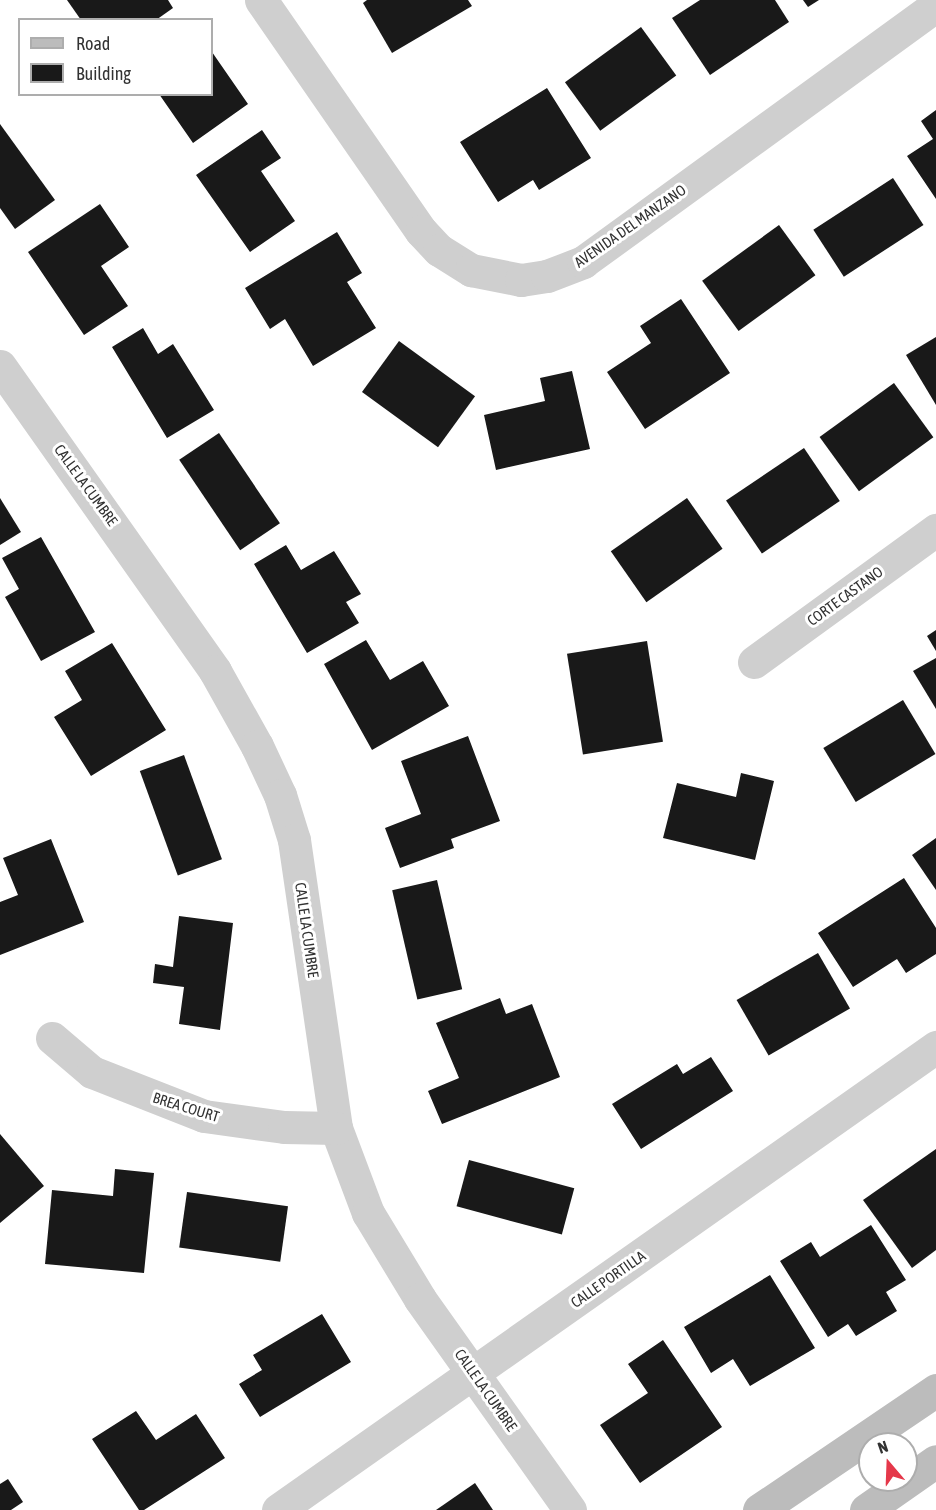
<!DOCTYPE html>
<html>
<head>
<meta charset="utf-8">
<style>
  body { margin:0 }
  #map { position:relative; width:936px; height:1510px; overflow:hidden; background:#fff; font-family:"Asap Condensed",sans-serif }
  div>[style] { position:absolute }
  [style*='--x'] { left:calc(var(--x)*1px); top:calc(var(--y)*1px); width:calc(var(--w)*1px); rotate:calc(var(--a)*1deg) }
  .building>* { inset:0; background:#191919; transform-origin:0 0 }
  .minor>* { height:33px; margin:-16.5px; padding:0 16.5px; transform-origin:16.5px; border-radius:16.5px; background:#cfcfcf }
  .secondary>* { height:33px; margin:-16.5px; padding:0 16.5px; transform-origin:16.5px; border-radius:16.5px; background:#bcbcbc }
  span { translate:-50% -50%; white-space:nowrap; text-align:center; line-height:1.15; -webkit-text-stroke:6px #fff; paint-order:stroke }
  .street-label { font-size:15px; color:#323232 }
  .legend { position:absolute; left:18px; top:18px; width:195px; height:78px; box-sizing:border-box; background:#fff; border:2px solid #adadad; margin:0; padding:8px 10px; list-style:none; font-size:18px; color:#323232 }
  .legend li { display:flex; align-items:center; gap:12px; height:30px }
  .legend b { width:30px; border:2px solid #adadad }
  .north { position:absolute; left:858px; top:1432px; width:60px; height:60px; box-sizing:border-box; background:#fff; border:2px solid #adadad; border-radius:50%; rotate:341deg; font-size:16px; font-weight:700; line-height:24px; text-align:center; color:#323232 }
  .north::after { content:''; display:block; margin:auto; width:21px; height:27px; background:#e5384a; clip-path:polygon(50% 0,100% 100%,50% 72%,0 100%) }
</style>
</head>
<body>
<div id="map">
  <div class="building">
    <i style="clip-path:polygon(67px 0,168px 0,173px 8px,156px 20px,81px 20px)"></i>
    <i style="clip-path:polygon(367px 0,468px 0,472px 6px,392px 53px,363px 3px)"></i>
    <i style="clip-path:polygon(700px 0,775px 0,789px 22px,710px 75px,672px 18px)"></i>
    <i style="clip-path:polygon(803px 0,819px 0,808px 7px)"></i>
    <i style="left:641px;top:27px;width:60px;height:94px;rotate:54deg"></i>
    <i style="clip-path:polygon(212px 52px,248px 104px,193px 143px,159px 94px,212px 94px)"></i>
    <i style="clip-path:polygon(547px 88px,591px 158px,539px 190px,533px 180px,498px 202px,460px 142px)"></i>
    <i style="clip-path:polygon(936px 110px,936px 199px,907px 156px,933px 139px,921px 121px)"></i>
    <i style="clip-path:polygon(0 124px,55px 200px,15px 229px,0 208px)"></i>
    <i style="clip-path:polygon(262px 130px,281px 158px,261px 171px,295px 221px,250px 252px,196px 175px)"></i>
    <i style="left:893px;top:178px;width:56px;height:95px;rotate:57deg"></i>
    <i style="clip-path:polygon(100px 204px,129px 247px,101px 266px,128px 306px,84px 335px,28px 252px)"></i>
    <i style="left:779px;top:225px;width:62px;height:95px;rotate:54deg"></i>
    <i style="clip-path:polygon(337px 232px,362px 273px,347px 282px,376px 328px,313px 366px,285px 319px,270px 329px,245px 288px)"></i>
    <i style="clip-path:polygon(681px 299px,730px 373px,645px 429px,607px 372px,651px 343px,640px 326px)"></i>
    <i style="clip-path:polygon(143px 328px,158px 354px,173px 344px,214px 410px,167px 438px,112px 347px)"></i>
    <i style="clip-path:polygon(936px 337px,936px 405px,906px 355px)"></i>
    <i style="left:399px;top:341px;width:94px;height:63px;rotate:36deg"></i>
    <i style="clip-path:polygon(572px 371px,590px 449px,496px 470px,484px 415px,545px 401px,540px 378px)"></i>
    <i style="left:894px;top:383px;width:67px;height:92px;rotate:54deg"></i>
    <i style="left:219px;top:433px;width:109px;height:48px;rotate:56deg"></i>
    <i style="left:804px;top:448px;width:64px;height:94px;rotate:56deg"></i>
    <i style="clip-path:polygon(0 498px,21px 532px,0 545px)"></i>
    <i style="left:687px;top:498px;width:62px;height:93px;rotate:55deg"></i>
    <i style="clip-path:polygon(41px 537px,95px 632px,41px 661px,5px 597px,19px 589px,2px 558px)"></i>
    <i style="clip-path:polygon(286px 545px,301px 570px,334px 551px,361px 594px,346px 602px,359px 623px,307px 653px,254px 564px)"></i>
    <i style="clip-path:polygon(936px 630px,936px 651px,927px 636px)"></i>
    <i style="clip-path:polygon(366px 640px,390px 680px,423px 661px,449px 706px,372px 750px,324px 664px)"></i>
    <i style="left:647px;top:641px;width:102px;height:81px;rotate:81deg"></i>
    <i style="clip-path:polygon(112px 643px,166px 730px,91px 776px,54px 717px,82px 700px,65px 671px)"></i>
    <i style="clip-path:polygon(936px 658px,936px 709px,913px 671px)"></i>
    <i style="left:903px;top:700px;width:63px;height:93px;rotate:59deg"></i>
    <i style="clip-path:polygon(468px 736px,500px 821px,451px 839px,454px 848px,400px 868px,385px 828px,421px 814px,401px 761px)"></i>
    <i style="left:184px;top:755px;width:111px;height:47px;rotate:70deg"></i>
    <i style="clip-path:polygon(741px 773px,774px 781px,755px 860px,663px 838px,677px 783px,736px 797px)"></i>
    <i style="clip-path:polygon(936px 838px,936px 890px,912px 855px)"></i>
    <i style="clip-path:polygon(51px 839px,84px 922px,0 955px,0 902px,18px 895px,3px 858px)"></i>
    <i style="clip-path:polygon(904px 878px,936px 928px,936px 954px,906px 973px,897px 959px,853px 987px,818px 933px)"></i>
    <i style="left:437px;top:880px;width:112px;height:46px;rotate:77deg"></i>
    <i style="clip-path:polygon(179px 916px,233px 923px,220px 1030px,179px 1024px,184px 987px,153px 983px,155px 964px,173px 967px)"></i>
    <i style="left:818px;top:953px;width:64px;height:94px;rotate:60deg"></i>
    <i style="clip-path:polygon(500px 998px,506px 1014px,532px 1004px,560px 1077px,442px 1124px,428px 1091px,459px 1078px,436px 1023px)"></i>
    <i style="clip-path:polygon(711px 1057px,733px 1091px,641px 1149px,612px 1104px,677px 1064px,683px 1074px)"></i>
    <i style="clip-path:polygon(0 1134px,44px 1186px,0 1223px)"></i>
    <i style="clip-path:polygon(936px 1149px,936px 1250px,912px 1268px,863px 1200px)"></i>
    <i style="left:469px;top:1160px;width:109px;height:48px;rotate:15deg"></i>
    <i style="clip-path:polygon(115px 1169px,154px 1173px,144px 1273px,45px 1264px,52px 1190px,113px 1196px)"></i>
    <i style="left:187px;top:1192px;width:102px;height:56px;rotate:8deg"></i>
    <i style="clip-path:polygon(871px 1225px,906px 1280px,886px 1292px,897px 1311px,856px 1336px,848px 1324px,828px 1337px,780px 1261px,811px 1242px,820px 1257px)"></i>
    <i style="clip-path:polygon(770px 1275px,815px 1348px,750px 1386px,733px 1359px,711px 1373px,684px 1327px)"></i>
    <i style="clip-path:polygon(322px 1314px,351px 1362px,260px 1417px,239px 1384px,262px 1370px,253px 1355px)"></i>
    <i style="clip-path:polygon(663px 1340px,722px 1427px,640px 1483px,600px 1425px,648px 1393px,628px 1364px)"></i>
    <i style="clip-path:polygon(136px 1411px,156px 1440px,196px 1414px,225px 1458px,144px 1510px,139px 1510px,92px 1439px)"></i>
    <i style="clip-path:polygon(8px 1479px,23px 1502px,11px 1510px,0 1510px,0 1484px)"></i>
    <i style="clip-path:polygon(475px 1483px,493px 1510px,436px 1510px)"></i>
  </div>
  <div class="minor">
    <i style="--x:261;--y:0;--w:281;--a:55.3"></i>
    <i style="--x:421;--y:231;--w:26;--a:47"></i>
    <i style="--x:439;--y:250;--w:38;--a:32"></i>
    <i style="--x:471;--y:270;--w:51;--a:11.3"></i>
    <i style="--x:521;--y:280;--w:26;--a:-9"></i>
    <i style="--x:547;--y:276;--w:39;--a:-21"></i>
    <i style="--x:583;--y:262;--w:436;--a:-36"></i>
    <i style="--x:0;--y:366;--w:373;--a:54.8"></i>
    <i style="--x:215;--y:671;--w:86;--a:60.8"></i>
    <i style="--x:257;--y:746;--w:54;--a:64.9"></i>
    <i style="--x:280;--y:795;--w:47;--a:72.7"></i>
    <i style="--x:294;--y:840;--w:291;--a:81.7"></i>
    <i style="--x:336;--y:1128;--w:91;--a:69.4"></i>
    <i style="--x:368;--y:1213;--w:100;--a:58.8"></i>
    <i style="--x:420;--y:1299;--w:259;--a:54.6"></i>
    <i style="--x:754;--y:662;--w:225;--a:-36"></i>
    <i style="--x:52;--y:1038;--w:52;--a:40.4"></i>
    <i style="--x:92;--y:1072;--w:120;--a:21.4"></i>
    <i style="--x:204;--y:1116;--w:81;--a:7.8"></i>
    <i style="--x:284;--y:1127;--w:52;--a:1.1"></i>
    <i style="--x:278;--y:1510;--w:805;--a:-35.13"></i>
  </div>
  <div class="secondary">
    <i style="--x:759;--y:1510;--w:214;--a:-34.1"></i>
    <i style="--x:866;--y:1510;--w:85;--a:-35"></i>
  </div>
  <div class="street-label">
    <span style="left:630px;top:226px;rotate:-35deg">AVENIDA DEL MANZANO</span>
    <span style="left:86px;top:485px;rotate:54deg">CALLE LA CUMBRE</span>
    <span style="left:845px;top:596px;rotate:-36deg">CORTE CASTANO</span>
    <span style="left:307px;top:930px;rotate:82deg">CALLE LA CUMBRE</span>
    <span style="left:186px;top:1107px;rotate:17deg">BREA COURT</span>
    <span style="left:608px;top:1279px;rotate:-35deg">CALLE PORTILLA</span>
    <span style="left:486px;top:1390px;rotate:55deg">CALLE LA CUMBRE</span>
  </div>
  <ul class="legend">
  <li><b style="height:8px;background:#bcbcbc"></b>Road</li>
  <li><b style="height:16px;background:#191919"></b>Building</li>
  </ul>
  <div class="north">N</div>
</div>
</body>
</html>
